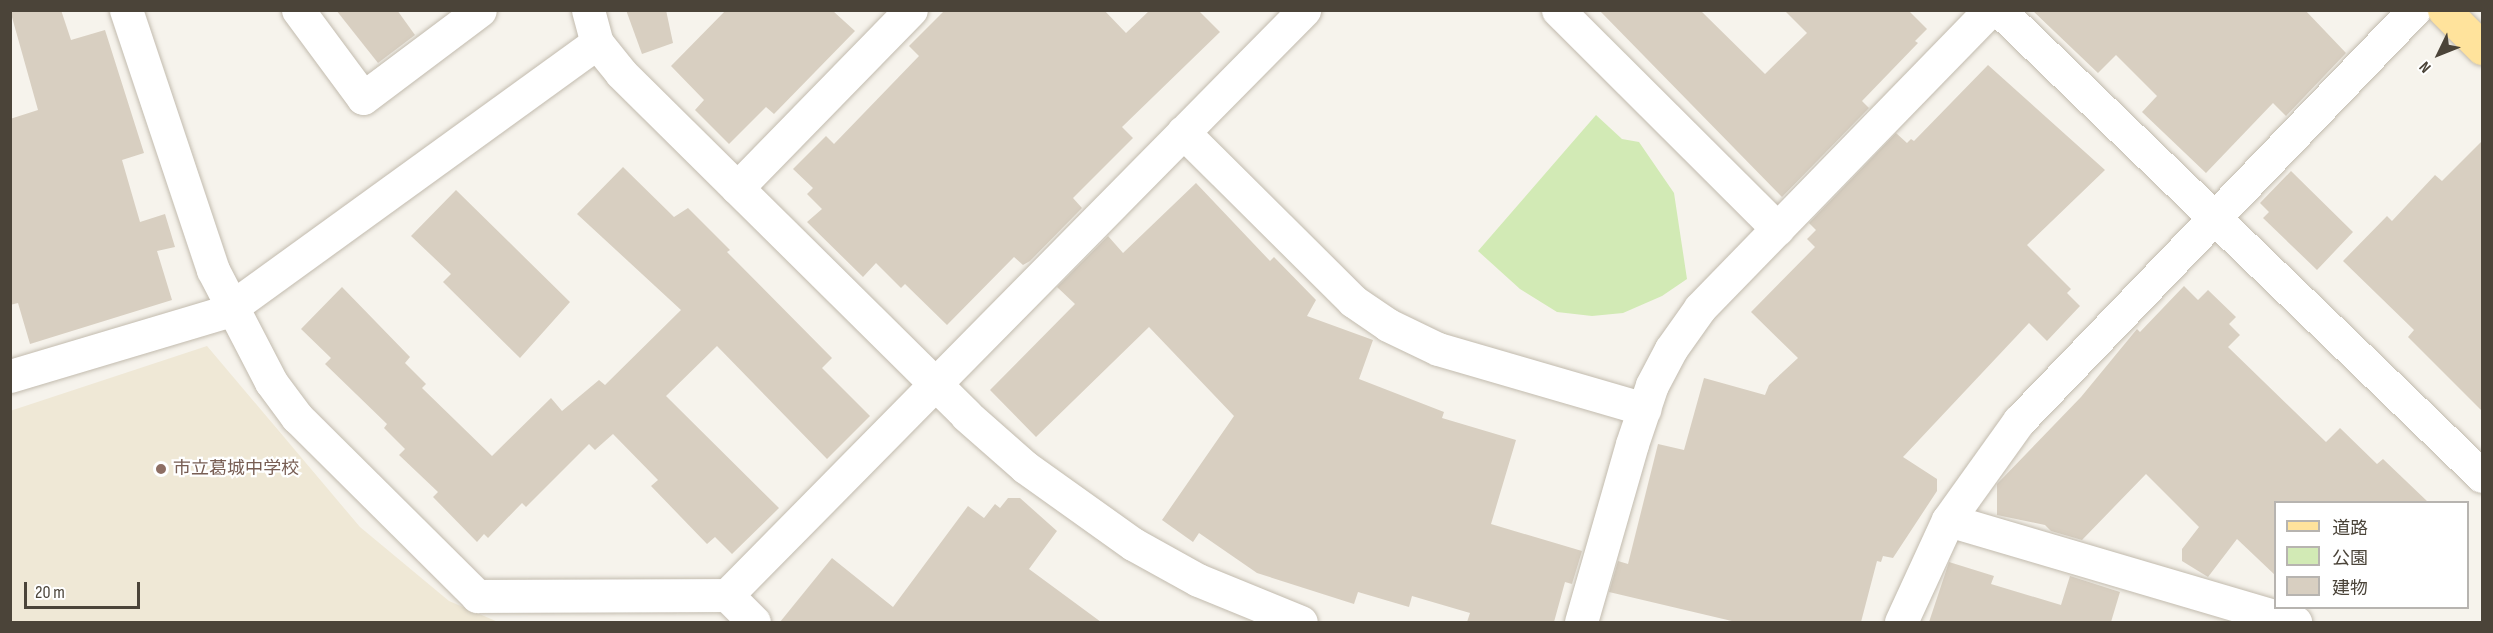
<!DOCTYPE html>
<html>
<head>
<meta charset="utf-8">
<style>
  body { margin:0 }
  #map { position:relative; width:2493px; height:633px; overflow:hidden; background:#f6f3ec; font-family:"Sofia Sans Condensed","Noto Sans JP",sans-serif }
  div>[style] { position:absolute }
  [style*='--x'] { left:calc(var(--x)*1px); top:calc(var(--y)*1px); width:calc(var(--w)*1px); rotate:calc(var(--a)*1deg) }
  .education>* { inset:0; background:#efe8d6 }
  .green>* { inset:0; background:#d2eab5 }
  .building>* { inset:0; background:#d8cfc1 }
  .roads { filter:drop-shadow(0 0 2px #c2bbae) drop-shadow(0 0 2px #c2bbae) }
  .minor>* { height:33px; margin:-16.5px; padding:0 16.5px; transform-origin:16.5px; border-radius:16.5px; background:#fff }
  .major>* { height:33px; margin:-16.5px; padding:0 16.5px; transform-origin:16.5px; border-radius:16.5px; background:#ffe39c }
  .dots>* { width:16px; height:16px; translate:-50% -50%; box-sizing:border-box; border:3px solid #fff; border-radius:50% }
  span { translate:-50% -50%; white-space:nowrap; text-align:center; line-height:1.15; -webkit-text-stroke:4.5px #fff; paint-order:stroke }
  .education-label { font-size:18px; color:#785e54 }
  .left { translate:0 -50%; text-align:left }
  .frame { position:absolute; inset:0; border:12px solid #4b4439; pointer-events:none }
  .legend { position:absolute; left:2274px; top:501px; width:195px; height:108px; box-sizing:border-box; background:#fff; border:2px solid #b7b4b0; margin:0; padding:8px 10px; list-style:none; font-size:18px; color:#4b4439 }
  .legend li { display:flex; align-items:center; gap:12px; height:30px }
  .legend b { width:30px; border:2px solid #b7b4b0 }
  .north { position:absolute; left:2409px; top:24px; width:60px; height:60px; -webkit-text-stroke:4px #fff; paint-order:stroke; rotate:227deg; font-size:16px; font-weight:700; line-height:24px; text-align:center; color:#4b4439 }
  .north::after { content:''; display:block; margin:auto; width:21px; height:27px; background:#4b4439; clip-path:polygon(50% 0,100% 100%,50% 72%,0 100%) }
  .scale { position:absolute; left:24px; top:582px; width:116px; height:27px; box-sizing:border-box; border:3px solid #4b4439; border-top:0; padding-left:8px; font-size:18px; line-height:21px; white-space:nowrap; color:#4b4439; -webkit-text-stroke:4px #fff; paint-order:stroke }
</style>
</head>
<body>
<div id="map">
  <div class="education">
    <i style="clip-path:polygon(207px 346px,360px 527px,449px 601px,498px 622px,11px 622px,10px 411px)"></i>
  </div>
  <div class="green">
    <i style="clip-path:polygon(1596px 115px,1622px 139px,1639px 142px,1674px 193px,1687px 279px,1662px 296px,1623px 313px,1592px 316px,1557px 312px,1520px 289px,1478px 251px)"></i>
  </div>
  <div class="building">
    <i style="clip-path:polygon(10px 10px,61px 10px,71px 40px,105px 30px,144px 153px,122px 160px,140px 222px,165px 214px,175px 247px,157px 251px,172px 300px,30px 344px,18px 303px,10px 305px,10px 119px,38px 110px)"></i>
    <i style="clip-path:polygon(336px 10px,397px 10px,415px 35px,378px 63px)"></i>
    <i style="clip-path:polygon(626px 10px,666px 10px,673px 43px,642px 54px)"></i>
    <i style="clip-path:polygon(726px 10px,833px 11px,855px 31px,774px 114px,766px 107px,729px 144px,695px 110px,704px 100px,671px 66px)"></i>
    <i style="clip-path:polygon(945px 10px,1104px 10px,1126px 33px,1150px 10px,1198px 10px,1220px 32px,1122px 127px,1133px 138px,1073px 198px,1082px 208px,1030px 261px,1023px 265px,1014px 257px,947px 325px,905px 284px,901px 288px,876px 263px,863px 277px,807px 222px,822px 209px,807px 194px,813px 188px,793px 169px,826px 136px,834px 144px,919px 56px,909px 46px)"></i>
    <i style="clip-path:polygon(1599px 10px,1700px 10px,1765px 74px,1807px 33px,1784px 10px,1908px 10px,1927px 29px,1915px 41px,1918px 43px,1862px 101px,1869px 108px,1782px 197px)"></i>
    <i style="clip-path:polygon(2032px 10px,2305px 10px,2346px 53px,2286px 116px,2273px 103px,2206px 173px,2142px 112px,2157px 96px,2116px 55px,2098px 73px)"></i>
    <i style="clip-path:polygon(1988px 65px,2105px 170px,2027px 245px,2071px 289px,2067px 293px,2080px 306px,2047px 341px,2029px 323px,1903px 457px,1937px 479px,1937px 491px,1893px 558px,1883px 556px,1881px 562px,1877px 561px,1861px 622px,1736px 622px,1609px 592px,1618px 561px,1628px 564px,1658px 444px,1684px 450px,1704px 378px,1765px 395px,1769px 385px,1798px 358px,1751px 312px,1815px 247px,1807px 239px,1816px 230px,1809px 223px,1896px 133px,1907px 143px,1911px 139px,1914px 141px)"></i>
    <i style="clip-path:polygon(2482px 141px,2482px 411px,2408px 337px,2414px 330px,2343px 261px,2387px 216px,2392px 221px,2435px 175px,2442px 181px)"></i>
    <i style="clip-path:polygon(623px 167px,674px 217px,688px 208px,730px 250px,727px 252px,832px 358px,822px 368px,870px 416px,827px 459px,717px 346px,666px 396px,779px 508px,732px 554px,715px 537px,707px 544px,651px 486px,658px 480px,613px 434px,595px 450px,589px 444px,526px 507px,522px 503px,488px 538px,484px 534px,477px 542px,433px 497px,438px 492px,399px 455px,405px 449px,384px 428px,387px 424px,325px 364px,331px 358px,301px 329px,342px 287px,410px 357px,405px 363px,426px 384px,422px 388px,492px 456px,551px 398px,562px 411px,599px 380px,605px 385px,681px 310px,577px 214px)"></i>
    <i style="clip-path:polygon(2291px 171px,2353px 232px,2317px 270px,2263px 218px,2269px 212px,2260px 203px)"></i>
    <i style="clip-path:polygon(1196px 183px,1270px 261px,1274px 257px,1316px 300px,1307px 316px,1373px 340px,1359px 379px,1444px 412px,1442px 418px,1516px 440px,1491px 524px,1582px 551px,1572px 584px,1565px 582px,1554px 622px,1467px 622px,1470px 613px,1412px 596px,1409px 607px,1358px 592px,1354px 604px,1257px 573px,1199px 533px,1193px 542px,1162px 520px,1234px 416px,1149px 327px,1036px 437px,990px 390px,1075px 304px,1057px 287px,1108px 236px,1123px 253px)"></i>
    <i style="clip-path:polygon(456px 190px,570px 302px,520px 358px,443px 282px,451px 274px,411px 236px)"></i>
    <i style="clip-path:polygon(2184px 286px,2198px 300px,2208px 290px,2236px 317px,2229px 324px,2240px 335px,2228px 347px,2326px 442px,2340px 428px,2377px 464px,2383px 459px,2428px 502px,2276px 502px,2276px 576px,2237px 539px,2208px 577px,2182px 561px,2182px 549px,2199px 527px,2146px 474px,2082px 540px,2051px 531px,2045px 525px,1997px 515px,1997px 484px,2081px 397px,2137px 329px,2140px 332px)"></i>
    <i style="clip-path:polygon(1008px 498px,1020px 498px,1057px 531px,1029px 569px,1101px 622px,780px 622px,832px 558px,893px 607px,968px 506px,984px 518px,995px 504px,1000px 508px)"></i>
    <i style="clip-path:polygon(1949px 562px,1994px 576px,1991px 584px,2061px 605px,2070px 576px,2120px 592px,2111px 622px,1929px 622px)"></i>
  </div>
  <div class="roads">
    <div class="minor">
      <i style="--x:126;--y:10;--w:274;--a:71.5"></i>
      <i style="--x:213;--y:270;--w:126;--a:62.6"></i>
      <i style="--x:271;--y:382;--w:44;--a:53.4"></i>
      <i style="--x:297;--y:417;--w:254;--a:44.8"></i>
      <i style="--x:477;--y:596;--w:250;--a:-0.2"></i>
      <i style="--x:727;--y:595;--w:822;--a:-45.39"></i>
      <i style="--x:298;--y:10;--w:109;--a:53.5"></i>
      <i style="--x:363;--y:98;--w:146;--a:-36.9"></i>
      <i style="--x:588;--y:10;--w:34;--a:75"></i>
      <i style="--x:597;--y:43;--w:38;--a:51"></i>
      <i style="--x:621;--y:73;--w:486;--a:44.7"></i>
      <i style="--x:966;--y:415;--w:79;--a:41.4"></i>
      <i style="--x:1025;--y:467;--w:133;--a:35.5"></i>
      <i style="--x:1133;--y:544;--w:74;--a:29"></i>
      <i style="--x:1198;--y:580;--w:111;--a:22.2"></i>
      <i style="--x:1558;--y:10;--w:310;--a:44.9"></i>
      <i style="--x:1999;--y:10;--w:671;--a:43.97"></i>
      <i style="--x:1183;--y:132;--w:240;--a:44.8"></i>
      <i style="--x:1353;--y:301;--w:42;--a:34.4"></i>
      <i style="--x:1388;--y:325;--w:55;--a:25.6"></i>
      <i style="--x:1438;--y:349;--w:215;--a:16.2"></i>
      <i style="--x:737;--y:188;--w:249;--a:-45.7"></i>
      <i style="--x:10;--y:376;--w:224;--a:-16.6"></i>
      <i style="--x:225;--y:312;--w:459;--a:-35.9"></i>
      <i style="--x:1948;--y:520;--w:362;--a:16.4"></i>
      <i style="--x:727;--y:595;--w:38;--a:45"></i>
      <i style="--x:1581;--y:622;--w:185;--a:-74"></i>
      <i style="--x:1632;--y:444;--w:62;--a:-71.3"></i>
      <i style="--x:1652;--y:385;--w:41;--a:-62.2"></i>
      <i style="--x:1671;--y:349;--w:50;--a:-54.7"></i>
      <i style="--x:1700;--y:308;--w:416;--a:-45.8"></i>
      <i style="--x:1901;--y:622;--w:112;--a:-65.3"></i>
      <i style="--x:1948;--y:520;--w:122;--a:-54.4"></i>
      <i style="--x:2019;--y:421;--w:570;--a:-46.14"></i>
    </div>
    <div class="major">
      <i style="--x:2444;--y:10;--w:54;--a:45"></i>
    </div>
  </div>
  <div class="dots">
    <i style="left:161px;top:469px;background:#8d6e63"></i>
  </div>
  <div class="education-label">
    <span class="left" style="left:173px;top:469px">市立葛城中学校</span>
  </div>
  <div class="frame"></div>
  <ul class="legend">
  <li><b style="height:8px;background:#ffe39c"></b>道路</li>
  <li><b style="height:16px;background:#d2eab5"></b>公園</li>
  <li><b style="height:16px;background:#d8cfc1"></b>建物</li>
  </ul>
  <div class="north">N</div>
  <div class="scale">20 m</div>
</div>
</body>
</html>
